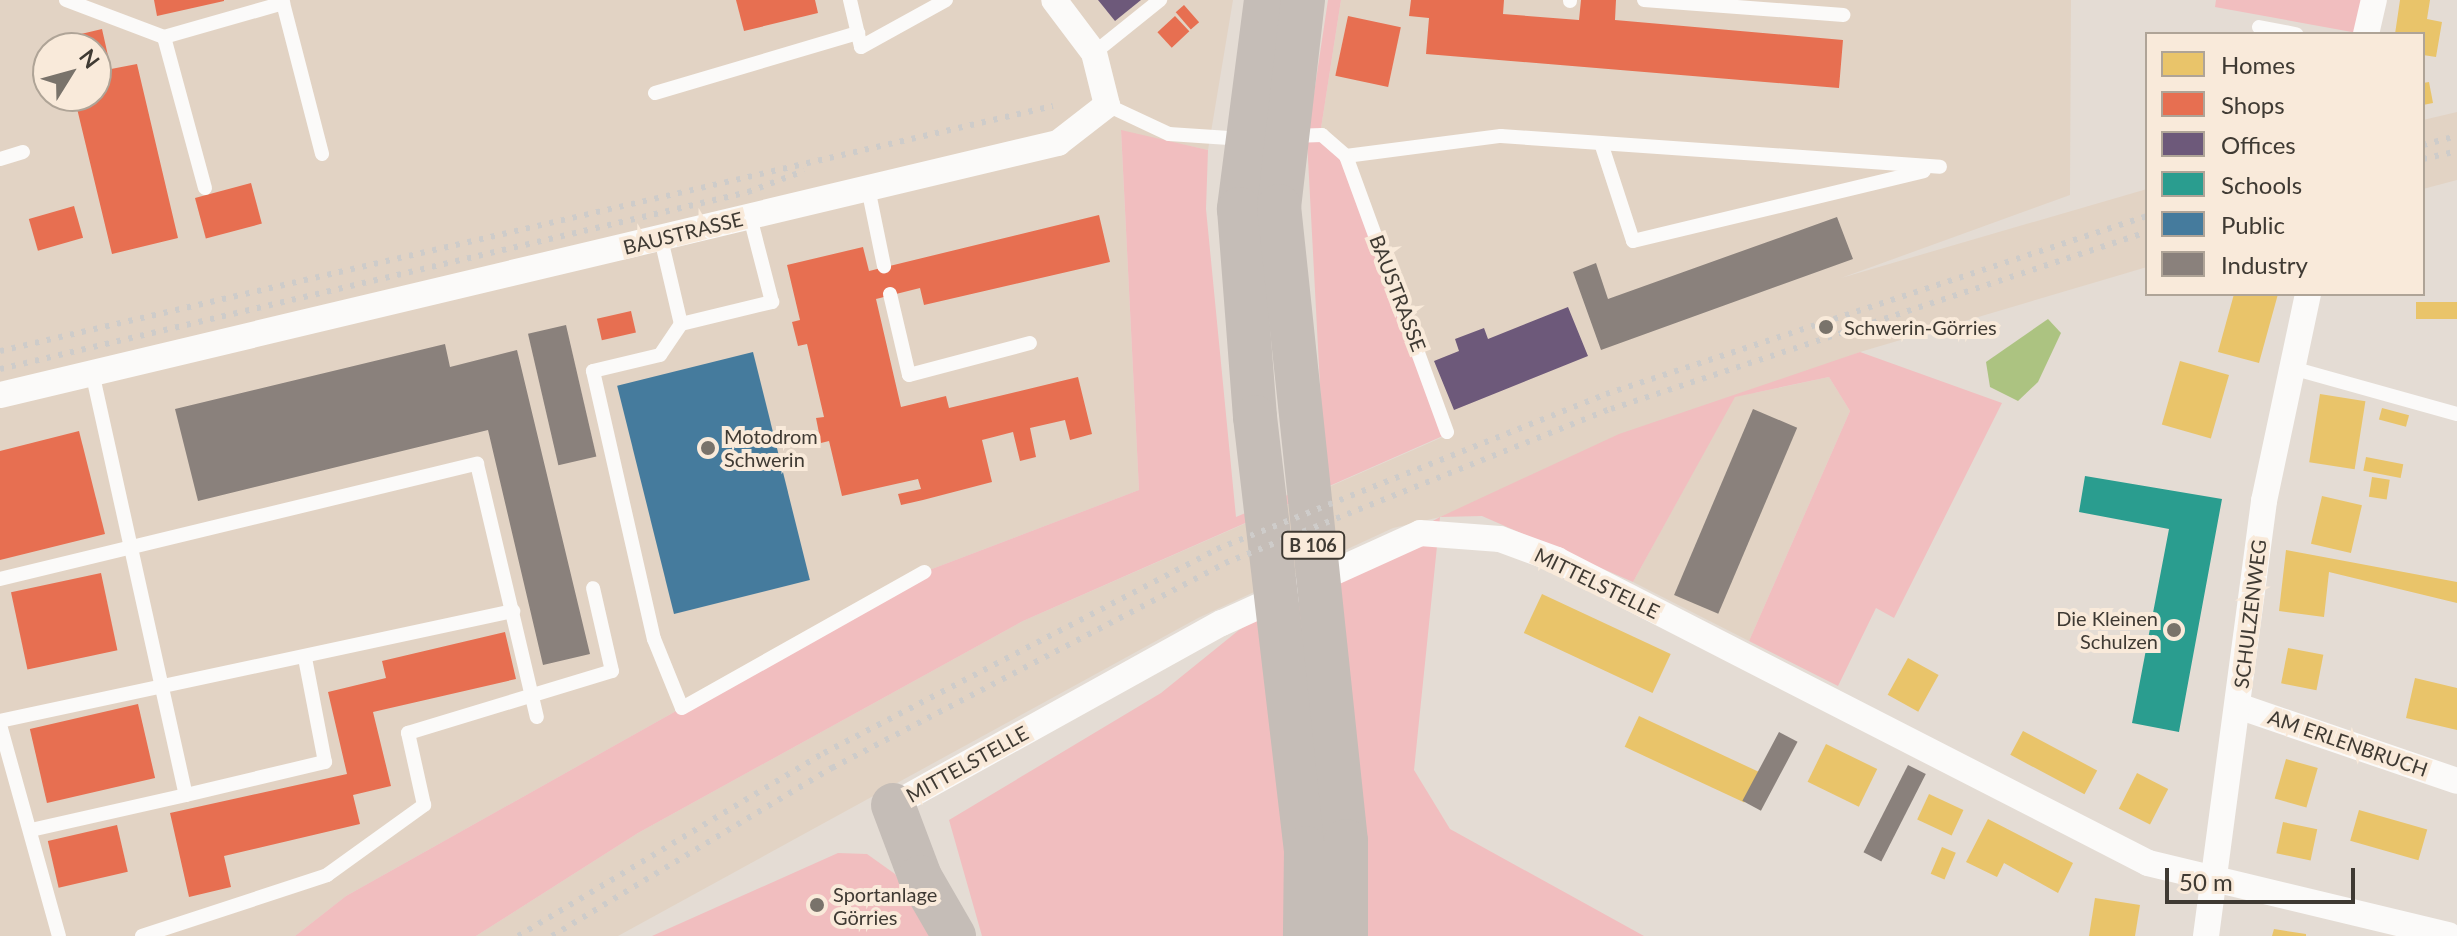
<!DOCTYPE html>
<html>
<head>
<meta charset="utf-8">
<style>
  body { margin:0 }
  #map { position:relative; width:2457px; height:936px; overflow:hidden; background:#e4dcd4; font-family:Lato,sans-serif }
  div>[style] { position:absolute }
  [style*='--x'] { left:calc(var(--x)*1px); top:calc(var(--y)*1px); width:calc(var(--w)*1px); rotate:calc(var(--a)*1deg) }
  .built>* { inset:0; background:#e2d3c4 }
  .green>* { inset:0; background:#f1bebf }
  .water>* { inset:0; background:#acc381 }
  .homes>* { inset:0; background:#e9c46a; transform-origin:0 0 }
  .shops>* { inset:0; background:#e76f51; transform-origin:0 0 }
  .offices>* { inset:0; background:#6d597a }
  .schools>* { inset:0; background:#2a9d8f }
  .public>* { inset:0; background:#457b9d; transform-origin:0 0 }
  .industry>* { inset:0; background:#8a817c; transform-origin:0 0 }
  .lane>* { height:14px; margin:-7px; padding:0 7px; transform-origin:7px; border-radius:7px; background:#fbfaf9 }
  .street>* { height:26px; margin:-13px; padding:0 13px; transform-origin:13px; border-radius:13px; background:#fbfaf9 }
  .highway>* { height:44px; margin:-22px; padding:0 22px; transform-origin:22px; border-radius:22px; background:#c5bdb7 }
  .rail>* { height:6px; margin-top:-3px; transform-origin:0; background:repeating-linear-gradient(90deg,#ceccca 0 4px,transparent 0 12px) }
  .dots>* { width:22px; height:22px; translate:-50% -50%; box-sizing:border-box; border:4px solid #f9eada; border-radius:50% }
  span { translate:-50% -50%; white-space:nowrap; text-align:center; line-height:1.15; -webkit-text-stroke:8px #f9eada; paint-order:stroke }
  .shield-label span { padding:2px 6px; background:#f9eada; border:2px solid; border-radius:6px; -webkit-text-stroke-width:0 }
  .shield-label { font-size:18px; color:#3f3a33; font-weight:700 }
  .street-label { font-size:20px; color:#3f3a33 }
  .poi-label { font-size:20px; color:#3f3a33 }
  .left { translate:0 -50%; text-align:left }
  .right { translate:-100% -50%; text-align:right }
  .legend { position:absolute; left:2145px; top:32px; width:280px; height:264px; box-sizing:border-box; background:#f9eada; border:2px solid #afa497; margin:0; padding:10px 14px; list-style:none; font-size:24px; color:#3f3a33 }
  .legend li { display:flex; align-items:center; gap:16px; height:40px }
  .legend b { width:40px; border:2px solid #afa497 }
  .north { position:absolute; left:32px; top:32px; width:80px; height:80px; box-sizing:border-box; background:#f9eada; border:2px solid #afa497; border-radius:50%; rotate:53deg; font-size:22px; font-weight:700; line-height:32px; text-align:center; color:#3f3a33 }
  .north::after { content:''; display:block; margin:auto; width:28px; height:36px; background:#79736b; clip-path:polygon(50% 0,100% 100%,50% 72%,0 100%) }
  .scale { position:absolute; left:2165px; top:868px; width:190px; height:36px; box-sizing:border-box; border:4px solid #3f3a33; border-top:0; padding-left:10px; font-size:24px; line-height:28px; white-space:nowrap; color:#3f3a33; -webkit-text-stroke:6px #f9eada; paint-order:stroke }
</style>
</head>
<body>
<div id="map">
  <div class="built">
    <i style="clip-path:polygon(evenodd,0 0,1233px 0,1208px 150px,1121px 131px,1139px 490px,924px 572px,346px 896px,295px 936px,0 936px,0 0,48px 48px,96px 48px,96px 96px,48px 96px,48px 48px)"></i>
    <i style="clip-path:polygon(1341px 0,2071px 0,2070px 195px,1841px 278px,2147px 189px,2147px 267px,1860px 352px,1754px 393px,1829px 377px,1850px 411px,1749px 641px,1633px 582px,1732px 401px,1440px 517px,1393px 528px,1198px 618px,618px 936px,476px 936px,638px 833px,1023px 621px,1445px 436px,1319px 141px)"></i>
    <i style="clip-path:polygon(2457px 112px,2457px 180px,2423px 189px,2423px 120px)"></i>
  </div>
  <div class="green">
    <i style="clip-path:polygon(1328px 0,1341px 0,1319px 141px,1343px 162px,1445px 435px,1023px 621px,638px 833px,476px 936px,295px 936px,346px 896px,924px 572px,1139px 490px,1121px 130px,1208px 150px,1206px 209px,1236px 517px,1325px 479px,1307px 140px)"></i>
    <i style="clip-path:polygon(2216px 0,2374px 0,2363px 34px,2215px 7px)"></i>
    <i style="clip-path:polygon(1860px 352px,2002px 403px,1894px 618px,1876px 608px,1838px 686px,1749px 641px,1850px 411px,1829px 377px,1735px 397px,1633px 582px,1482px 516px,1440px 517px,1414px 770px,1450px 829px,1644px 936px,982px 936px,949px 820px,1161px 693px,1239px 630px,1440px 517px,1619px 434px)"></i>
    <i style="clip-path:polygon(838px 853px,867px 854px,895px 874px,931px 936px,652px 936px)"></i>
  </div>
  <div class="water">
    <i style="clip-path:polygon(2048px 319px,2061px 333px,2038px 382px,2018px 401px,1990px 387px,1986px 362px)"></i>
  </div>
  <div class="homes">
    <i style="clip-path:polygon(2400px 0,2430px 0,2427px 19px,2442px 22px,2436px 57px,2423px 55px,2423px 34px,2395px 34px)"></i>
    <i style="clip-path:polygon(2429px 82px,2433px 103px,2423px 105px,2423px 83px)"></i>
    <i style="clip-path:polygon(2234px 294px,2278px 294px,2259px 363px,2218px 352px)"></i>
    <i style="left:2457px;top:302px;width:17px;height:41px;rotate:90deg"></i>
    <i style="left:2180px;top:361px;width:51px;height:66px;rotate:16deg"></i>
    <i style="left:2320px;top:394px;width:46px;height:69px;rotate:9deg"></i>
    <i style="left:2382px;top:408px;width:28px;height:12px;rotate:15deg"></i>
    <i style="left:2366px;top:457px;width:38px;height:14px;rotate:11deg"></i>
    <i style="left:2372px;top:477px;width:18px;height:20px;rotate:9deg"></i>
    <i style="left:2322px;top:496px;width:41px;height:49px;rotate:13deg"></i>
    <i style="clip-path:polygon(2286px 550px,2457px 582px,2457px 603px,2329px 572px,2324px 617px,2279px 611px)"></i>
    <i style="left:1542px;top:594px;width:142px;height:43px;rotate:25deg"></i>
    <i style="left:2288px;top:648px;width:36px;height:36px;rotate:11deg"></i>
    <i style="left:1908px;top:658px;width:35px;height:42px;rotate:29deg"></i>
    <i style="clip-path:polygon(2415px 678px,2457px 688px,2457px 730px,2406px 718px)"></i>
    <i style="left:1639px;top:716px;width:132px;height:34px;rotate:25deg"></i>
    <i style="left:2023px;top:731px;width:84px;height:27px;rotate:28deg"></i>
    <i style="left:1826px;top:744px;width:57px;height:42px;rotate:26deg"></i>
    <i style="left:2286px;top:759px;width:33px;height:41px;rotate:16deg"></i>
    <i style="left:2137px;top:773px;width:35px;height:40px;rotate:27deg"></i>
    <i style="left:1929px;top:794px;width:38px;height:28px;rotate:25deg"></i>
    <i style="left:2359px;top:810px;width:71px;height:32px;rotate:16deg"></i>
    <i style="clip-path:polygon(1988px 819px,2073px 863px,2058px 893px,2004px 863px,1997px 877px,1966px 862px)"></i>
    <i style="left:2283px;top:822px;width:35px;height:32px;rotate:12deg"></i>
    <i style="left:1942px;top:847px;width:15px;height:29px;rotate:23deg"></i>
    <i style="clip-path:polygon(2095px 898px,2140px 905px,2135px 936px,2089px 936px)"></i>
    <i style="clip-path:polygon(2274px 929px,2306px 934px,2306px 936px,2272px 936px)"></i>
  </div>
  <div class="shops">
    <i style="clip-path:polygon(154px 0,224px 0,224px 1px,157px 16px)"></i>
    <i style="clip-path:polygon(736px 0,815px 0,818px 13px,744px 31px)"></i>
    <i style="clip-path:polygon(1411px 0,1504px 0,1503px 14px,1579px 20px,1581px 0,1616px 0,1615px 20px,1843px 40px,1839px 88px,1426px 54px,1429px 18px,1409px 16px)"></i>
    <i style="left:1184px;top:5px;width:23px;height:11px;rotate:49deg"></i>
    <i style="left:1175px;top:16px;width:21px;height:24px;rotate:47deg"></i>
    <i style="left:1348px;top:16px;width:54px;height:61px;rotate:12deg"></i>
    <i style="clip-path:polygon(102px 29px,111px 69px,137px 64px,178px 238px,112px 254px,74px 96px,96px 96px,96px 48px,62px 48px,60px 39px)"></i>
    <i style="left:251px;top:183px;width:42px;height:58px;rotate:75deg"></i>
    <i style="left:74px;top:206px;width:33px;height:47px;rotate:74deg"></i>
    <i style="clip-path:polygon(1099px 215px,1110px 262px,924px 305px,920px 288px,876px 299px,901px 407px,946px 396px,949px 408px,1078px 377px,1092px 434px,1070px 440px,1065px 420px,1030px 428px,1036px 457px,1020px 461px,1013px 432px,982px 440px,992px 482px,923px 500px,901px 505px,898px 494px,921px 489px,918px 479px,842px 496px,829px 441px,821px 443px,816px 418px,824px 417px,807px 344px,798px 346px,792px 322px,800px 320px,787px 265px,863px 247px,869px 271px)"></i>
    <i style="left:631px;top:311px;width:22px;height:35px;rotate:77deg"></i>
    <i style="clip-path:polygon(79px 431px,105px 534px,0 560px,0 451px)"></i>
    <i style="left:101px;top:573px;width:79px;height:92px;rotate:78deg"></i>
    <i style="clip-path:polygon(505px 632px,516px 679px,373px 712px,391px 786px,353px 795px,360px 824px,224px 856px,231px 887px,189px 897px,170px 813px,347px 774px,328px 692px,386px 678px,382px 661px)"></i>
    <i style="left:138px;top:704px;width:76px;height:111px;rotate:77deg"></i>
    <i style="left:117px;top:825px;width:48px;height:71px;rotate:77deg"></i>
  </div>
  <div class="offices">
    <i style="clip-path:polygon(1098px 0,1141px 0,1115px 21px)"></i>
    <i style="clip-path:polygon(1568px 307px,1588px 356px,1454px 410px,1434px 361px,1459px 351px,1455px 339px,1484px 328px,1488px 339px)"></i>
  </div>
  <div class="schools">
    <i style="clip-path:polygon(2085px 476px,2222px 499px,2179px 732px,2132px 723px,2169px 529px,2079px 512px)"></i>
  </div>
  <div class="public">
    <i style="left:753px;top:352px;width:235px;height:140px;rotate:76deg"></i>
  </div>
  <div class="industry">
    <i style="clip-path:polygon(1837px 217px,1853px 259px,1601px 350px,1573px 272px,1596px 263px,1608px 299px)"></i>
    <i style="left:566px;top:325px;width:135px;height:39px;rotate:77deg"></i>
    <i style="clip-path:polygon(445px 344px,450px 367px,517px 350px,590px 654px,543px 665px,488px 430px,198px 501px,175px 409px)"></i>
    <i style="left:1753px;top:409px;width:48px;height:202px;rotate:23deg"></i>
    <i style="left:1779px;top:732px;width:21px;height:78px;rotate:28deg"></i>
    <i style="left:1908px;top:765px;width:20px;height:98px;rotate:27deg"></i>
  </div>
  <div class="lane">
    <i style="--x:66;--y:0;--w:105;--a:20.7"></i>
    <i style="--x:850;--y:0;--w:48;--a:76.8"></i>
    <i style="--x:861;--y:47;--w:97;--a:-28.9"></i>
    <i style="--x:1644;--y:0;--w:200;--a:4.3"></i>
    <i style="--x:1570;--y:1;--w:1;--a:-90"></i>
    <i style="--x:2259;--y:27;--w:38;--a:11"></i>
    <i style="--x:1094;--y:53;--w:85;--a:-38.8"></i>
    <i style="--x:655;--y:93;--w:212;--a:-16.5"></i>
    <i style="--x:1107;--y:105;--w:68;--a:25.1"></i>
    <i style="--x:1169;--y:134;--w:75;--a:3.8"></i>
    <i style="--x:1292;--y:136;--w:30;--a:-2"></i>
    <i style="--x:1322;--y:135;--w:32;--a:41"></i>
    <i style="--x:1346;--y:156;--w:156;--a:-7.4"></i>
    <i style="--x:1501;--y:136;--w:440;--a:4"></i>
    <i style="--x:1601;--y:143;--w:103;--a:71.9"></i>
    <i style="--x:1633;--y:241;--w:299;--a:-13.5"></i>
    <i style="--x:1346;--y:156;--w:294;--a:69.9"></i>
    <i style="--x:0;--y:159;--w:24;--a:-17"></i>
    <i style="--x:205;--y:188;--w:156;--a:-105.2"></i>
    <i style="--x:164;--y:37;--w:124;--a:-15.9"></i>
    <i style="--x:283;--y:3;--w:156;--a:75.5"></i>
    <i style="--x:868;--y:188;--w:80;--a:78.4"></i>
    <i style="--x:661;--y:239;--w:87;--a:76.8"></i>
    <i style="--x:681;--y:324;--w:37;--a:124"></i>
    <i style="--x:660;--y:355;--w:69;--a:166.6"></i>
    <i style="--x:593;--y:371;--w:275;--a:77.2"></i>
    <i style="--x:654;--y:639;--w:74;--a:67.9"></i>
    <i style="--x:682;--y:708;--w:278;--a:-29.3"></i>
    <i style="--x:890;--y:294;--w:83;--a:76.8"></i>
    <i style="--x:909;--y:375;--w:125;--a:-14.8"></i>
    <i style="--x:681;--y:324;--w:94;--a:-13.6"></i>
    <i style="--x:772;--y:302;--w:88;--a:-104.5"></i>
    <i style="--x:2292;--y:368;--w:171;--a:15.6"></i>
    <i style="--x:92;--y:372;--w:433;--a:77.5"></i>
    <i style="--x:186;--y:795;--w:143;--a:-13.4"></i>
    <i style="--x:325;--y:762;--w:106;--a:-100.9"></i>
    <i style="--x:0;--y:579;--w:491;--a:-13.6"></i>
    <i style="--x:477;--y:464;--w:260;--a:76.7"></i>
    <i style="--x:0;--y:721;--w:525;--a:-12.1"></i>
    <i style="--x:0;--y:725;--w:219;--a:74.4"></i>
    <i style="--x:31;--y:830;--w:159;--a:-12.7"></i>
    <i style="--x:142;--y:936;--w:195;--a:-18.2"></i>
    <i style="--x:327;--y:875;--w:120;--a:-35.8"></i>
    <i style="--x:424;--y:805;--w:74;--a:-102.5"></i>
    <i style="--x:408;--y:733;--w:213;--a:-16.9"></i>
    <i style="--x:612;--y:671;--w:85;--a:-102.9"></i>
  </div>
  <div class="street">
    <i style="--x:2366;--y:34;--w:35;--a:-77"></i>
    <i style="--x:0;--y:395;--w:1088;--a:-13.4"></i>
    <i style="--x:1058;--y:143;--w:62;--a:-37.8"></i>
    <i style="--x:1107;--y:105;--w:54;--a:-104"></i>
    <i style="--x:1094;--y:53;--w:66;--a:-127"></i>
    <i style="--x:2238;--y:706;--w:231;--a:18.9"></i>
    <i style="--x:893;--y:805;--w:376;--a:-29"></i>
    <i style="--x:1222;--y:623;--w:217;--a:-24.4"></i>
    <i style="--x:1420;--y:533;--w:80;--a:4.3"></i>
    <i style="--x:1500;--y:539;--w:61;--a:20.2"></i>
    <i style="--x:1557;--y:560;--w:664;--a:27.14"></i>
    <i style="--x:2148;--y:863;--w:309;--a:13.5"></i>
    <i style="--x:2206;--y:936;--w:439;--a:-82.4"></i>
    <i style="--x:2264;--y:501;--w:212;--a:-78"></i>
  </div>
  <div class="highway">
    <i style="--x:1266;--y:0;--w:211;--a:97.4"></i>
    <i style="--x:1239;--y:209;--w:209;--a:85.6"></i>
    <i style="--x:1255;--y:417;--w:434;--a:83.3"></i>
    <i style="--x:1306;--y:848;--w:88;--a:90.7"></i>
    <i style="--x:1303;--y:0;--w:207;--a:96.6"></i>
    <i style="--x:1279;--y:206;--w:639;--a:83.98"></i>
    <i style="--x:1346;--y:841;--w:95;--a:90"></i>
    <i style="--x:893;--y:805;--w:77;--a:69.4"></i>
    <i style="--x:920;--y:877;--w:68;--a:60"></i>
  </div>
  <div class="rail">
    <i style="--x:2423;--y:145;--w:35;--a:-15"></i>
    <i style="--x:2423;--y:159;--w:35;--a:-13"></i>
    <i style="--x:0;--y:351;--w:1081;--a:-13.1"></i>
    <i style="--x:0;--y:369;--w:769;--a:-13.31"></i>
    <i style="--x:748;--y:192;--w:60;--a:-20.6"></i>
    <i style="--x:518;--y:936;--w:357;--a:-30.9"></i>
    <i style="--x:824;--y:753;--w:443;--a:-27.4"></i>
    <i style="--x:1217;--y:549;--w:419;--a:-21.7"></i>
    <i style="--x:1606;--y:394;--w:570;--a:-18.21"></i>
    <i style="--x:552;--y:936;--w:327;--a:-31"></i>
    <i style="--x:832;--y:768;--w:443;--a:-27.5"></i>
    <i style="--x:1225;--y:563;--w:416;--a:-21.8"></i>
    <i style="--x:1611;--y:409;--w:564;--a:-18.27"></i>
  </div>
  <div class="dots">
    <i style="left:1826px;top:327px;background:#79736b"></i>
    <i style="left:708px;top:448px;background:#79736b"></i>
    <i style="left:2174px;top:630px;background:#79736b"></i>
    <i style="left:817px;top:905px;background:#79736b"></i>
  </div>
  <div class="shield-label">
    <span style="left:1313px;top:545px">B 106</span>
  </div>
  <div class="street-label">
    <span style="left:683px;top:233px;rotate:-14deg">BAUSTRASSE</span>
    <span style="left:1398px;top:293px;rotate:69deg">BAUSTRASSE</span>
    <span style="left:1597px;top:583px;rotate:26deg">MITTELSTELLE</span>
    <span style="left:2250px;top:614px;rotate:-83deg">SCHULZENWEG</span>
    <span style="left:2348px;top:743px;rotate:19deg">AM ERLENBRUCH</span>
    <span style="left:967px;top:764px;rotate:-29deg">MITTELSTELLE</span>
  </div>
  <div class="poi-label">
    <span class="left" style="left:1844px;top:327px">Schwerin-Görries</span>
    <span class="left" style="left:724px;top:448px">Motodrom<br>Schwerin</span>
    <span class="right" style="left:2158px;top:630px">Die Kleinen<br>Schulzen</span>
    <span class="left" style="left:833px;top:906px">Sportanlage<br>Görries</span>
  </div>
  <ul class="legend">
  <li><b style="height:22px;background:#e9c46a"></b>Homes</li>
  <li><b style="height:22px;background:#e76f51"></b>Shops</li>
  <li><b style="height:22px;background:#6d597a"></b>Offices</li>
  <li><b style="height:22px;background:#2a9d8f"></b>Schools</li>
  <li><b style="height:22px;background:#457b9d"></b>Public</li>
  <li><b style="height:22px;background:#8a817c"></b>Industry</li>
  </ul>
  <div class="north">N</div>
  <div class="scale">50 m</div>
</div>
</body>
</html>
